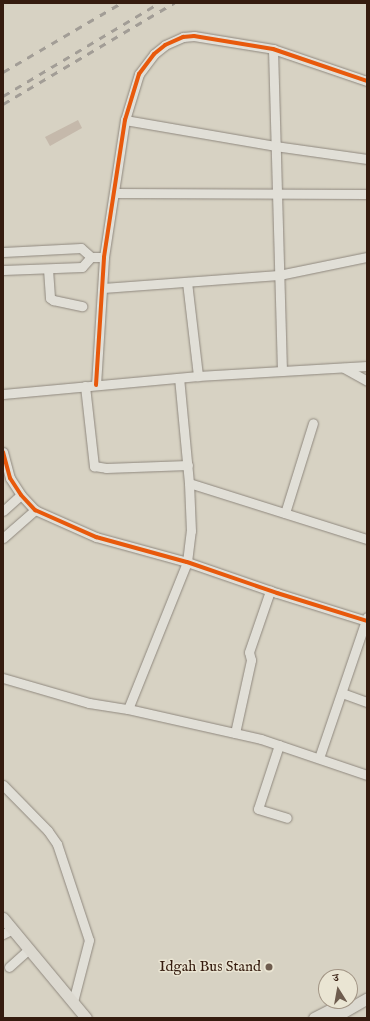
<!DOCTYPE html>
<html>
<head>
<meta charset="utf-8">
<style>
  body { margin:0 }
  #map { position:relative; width:370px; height:1021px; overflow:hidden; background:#d7d2c3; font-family:"IM FELL English","Noto Serif Devanagari",serif }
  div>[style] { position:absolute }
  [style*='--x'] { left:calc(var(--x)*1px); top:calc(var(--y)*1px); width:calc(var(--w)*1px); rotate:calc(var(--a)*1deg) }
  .building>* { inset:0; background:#c5b9ab }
  .roads { filter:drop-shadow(0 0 1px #8f887e) drop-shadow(0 0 1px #8f887e) }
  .minor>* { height:9px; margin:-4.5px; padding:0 4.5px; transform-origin:4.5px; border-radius:4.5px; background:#e1dfd7 }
  .major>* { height:11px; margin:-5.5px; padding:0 5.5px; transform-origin:5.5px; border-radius:5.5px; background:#dcd9d0 }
  .rail>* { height:2.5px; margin-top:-1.25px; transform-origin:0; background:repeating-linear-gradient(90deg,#a29d96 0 7px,transparent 0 14px) }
  .cycleway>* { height:4px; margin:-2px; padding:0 2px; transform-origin:2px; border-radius:2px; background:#e8590c }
  .dots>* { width:11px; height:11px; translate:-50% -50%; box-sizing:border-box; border:2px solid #eae5d3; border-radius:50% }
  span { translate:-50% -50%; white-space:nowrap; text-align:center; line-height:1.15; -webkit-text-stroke:3px #eae5d3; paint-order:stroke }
  .poi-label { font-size:15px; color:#351c0f }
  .right { translate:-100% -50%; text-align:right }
  .frame { position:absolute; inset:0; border:4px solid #351c0f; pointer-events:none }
  .north { position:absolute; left:318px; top:969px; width:40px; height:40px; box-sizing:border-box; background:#eae5d3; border:1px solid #a29585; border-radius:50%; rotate:349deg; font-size:11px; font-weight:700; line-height:16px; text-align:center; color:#351c0f }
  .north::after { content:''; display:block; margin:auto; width:14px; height:18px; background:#6e5c4e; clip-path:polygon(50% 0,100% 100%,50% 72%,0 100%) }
</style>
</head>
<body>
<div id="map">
  <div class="building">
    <i style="clip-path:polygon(78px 120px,82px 128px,50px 146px,45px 137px)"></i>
  </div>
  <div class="roads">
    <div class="minor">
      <i style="--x:273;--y:49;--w:322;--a:88.4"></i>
      <i style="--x:125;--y:120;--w:152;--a:9.8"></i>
      <i style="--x:275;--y:146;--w:93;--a:8"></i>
      <i style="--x:114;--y:193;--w:253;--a:0.2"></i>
      <i style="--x:3;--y:252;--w:78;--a:-2.9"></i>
      <i style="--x:81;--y:248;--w:13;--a:42"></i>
      <i style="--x:91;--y:257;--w:13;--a:0"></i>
      <i style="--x:48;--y:269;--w:29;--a:86"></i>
      <i style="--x:50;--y:298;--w:4;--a:34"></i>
      <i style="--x:53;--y:300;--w:30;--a:12"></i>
      <i style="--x:3;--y:270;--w:79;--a:-2.2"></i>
      <i style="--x:82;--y:267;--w:13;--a:-48"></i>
      <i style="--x:187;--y:282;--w:95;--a:83.3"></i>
      <i style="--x:103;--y:288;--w:176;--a:-4.2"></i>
      <i style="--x:279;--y:275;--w:90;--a:-11.6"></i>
      <i style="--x:344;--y:368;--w:26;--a:29"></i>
      <i style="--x:96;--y:385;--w:128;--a:-86.4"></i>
      <i style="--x:104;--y:257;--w:139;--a:-81.3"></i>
      <i style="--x:125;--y:120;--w:48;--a:-73.1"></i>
      <i style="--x:139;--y:74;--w:25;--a:-53"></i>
      <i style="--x:154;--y:54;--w:14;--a:-39"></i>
      <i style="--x:165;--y:45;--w:20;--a:-24"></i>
      <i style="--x:183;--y:37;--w:11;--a:-5"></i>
      <i style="--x:194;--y:36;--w:80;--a:9.3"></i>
      <i style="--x:273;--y:49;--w:99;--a:18.8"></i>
      <i style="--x:85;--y:386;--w:81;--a:83.6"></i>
      <i style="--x:94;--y:466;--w:12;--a:9"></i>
      <i style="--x:106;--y:468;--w:82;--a:-2.1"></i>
      <i style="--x:3;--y:394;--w:196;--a:-5.3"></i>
      <i style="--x:198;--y:376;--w:169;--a:-3.4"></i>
      <i style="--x:3;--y:452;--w:27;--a:75"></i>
      <i style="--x:10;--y:478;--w:20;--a:57"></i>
      <i style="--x:21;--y:495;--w:21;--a:47"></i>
      <i style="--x:35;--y:510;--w:67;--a:23.9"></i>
      <i style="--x:96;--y:537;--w:94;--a:15.4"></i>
      <i style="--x:187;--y:562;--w:95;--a:19"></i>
      <i style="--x:277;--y:593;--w:94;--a:17.3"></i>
      <i style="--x:189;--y:483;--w:187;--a:17.5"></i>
      <i style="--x:3;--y:511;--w:24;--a:-42"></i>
      <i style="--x:285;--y:513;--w:94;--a:-72.7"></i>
      <i style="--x:3;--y:538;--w:43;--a:-41.2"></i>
      <i style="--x:3;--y:678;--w:90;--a:16.2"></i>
      <i style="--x:89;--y:703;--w:39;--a:9"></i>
      <i style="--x:128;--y:709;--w:136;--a:12.7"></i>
      <i style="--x:261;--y:739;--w:112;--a:18.8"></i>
      <i style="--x:342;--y:693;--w:27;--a:20"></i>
      <i style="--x:128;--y:709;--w:158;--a:-68.1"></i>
      <i style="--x:187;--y:562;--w:31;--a:-83"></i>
      <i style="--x:191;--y:531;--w:48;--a:-92.4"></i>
      <i style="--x:189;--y:483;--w:105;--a:-95.4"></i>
      <i style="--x:235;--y:733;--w:75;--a:-77.6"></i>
      <i style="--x:251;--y:660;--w:8;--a:-104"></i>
      <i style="--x:249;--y:652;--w:65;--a:-71"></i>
      <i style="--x:279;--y:745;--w:67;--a:108.2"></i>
      <i style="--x:258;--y:809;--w:30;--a:17"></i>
      <i style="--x:319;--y:758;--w:149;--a:-71.2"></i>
      <i style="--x:3;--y:785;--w:64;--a:45.6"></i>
      <i style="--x:48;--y:831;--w:16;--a:55"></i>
      <i style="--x:57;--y:844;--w:101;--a:71.6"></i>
      <i style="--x:89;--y:940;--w:64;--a:104.5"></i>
      <i style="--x:3;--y:934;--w:11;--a:-27"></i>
      <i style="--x:9;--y:967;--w:25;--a:-42"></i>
    </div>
    <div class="major">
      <i style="--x:3;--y:918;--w:130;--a:50.3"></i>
      <i style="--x:314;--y:1018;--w:38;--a:-27"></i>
      <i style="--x:333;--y:1018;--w:39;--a:-30"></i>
    </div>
  </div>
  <div class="rail">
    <i style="--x:3;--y:72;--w:137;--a:-30.3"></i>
    <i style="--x:3;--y:96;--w:182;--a:-30.8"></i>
    <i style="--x:3;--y:104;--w:199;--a:-30.6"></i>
  </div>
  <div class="cycleway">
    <i style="--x:96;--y:385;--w:128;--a:-86.4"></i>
    <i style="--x:104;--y:257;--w:139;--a:-81.3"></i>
    <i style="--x:125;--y:120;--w:48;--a:-73.1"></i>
    <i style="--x:139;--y:74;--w:25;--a:-53"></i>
    <i style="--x:154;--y:54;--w:14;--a:-39"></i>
    <i style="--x:165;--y:45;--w:20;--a:-24"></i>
    <i style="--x:183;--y:37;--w:11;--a:-5"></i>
    <i style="--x:194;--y:36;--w:80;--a:9.3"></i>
    <i style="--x:273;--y:49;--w:99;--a:18.8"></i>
    <i style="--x:3;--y:452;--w:27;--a:75"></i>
    <i style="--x:10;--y:478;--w:20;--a:57"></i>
    <i style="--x:21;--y:495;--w:21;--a:47"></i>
    <i style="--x:35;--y:510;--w:67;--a:23.9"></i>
    <i style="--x:96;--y:537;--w:94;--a:15.4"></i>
    <i style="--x:187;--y:562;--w:95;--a:19"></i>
    <i style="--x:277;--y:593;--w:94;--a:17.3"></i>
  </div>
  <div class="dots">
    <i style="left:269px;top:967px;background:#6e5c4e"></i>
  </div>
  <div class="poi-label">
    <span class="right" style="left:261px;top:967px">Idgah Bus Stand</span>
  </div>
  <div class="frame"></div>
  <div class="north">उ</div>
</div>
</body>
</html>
